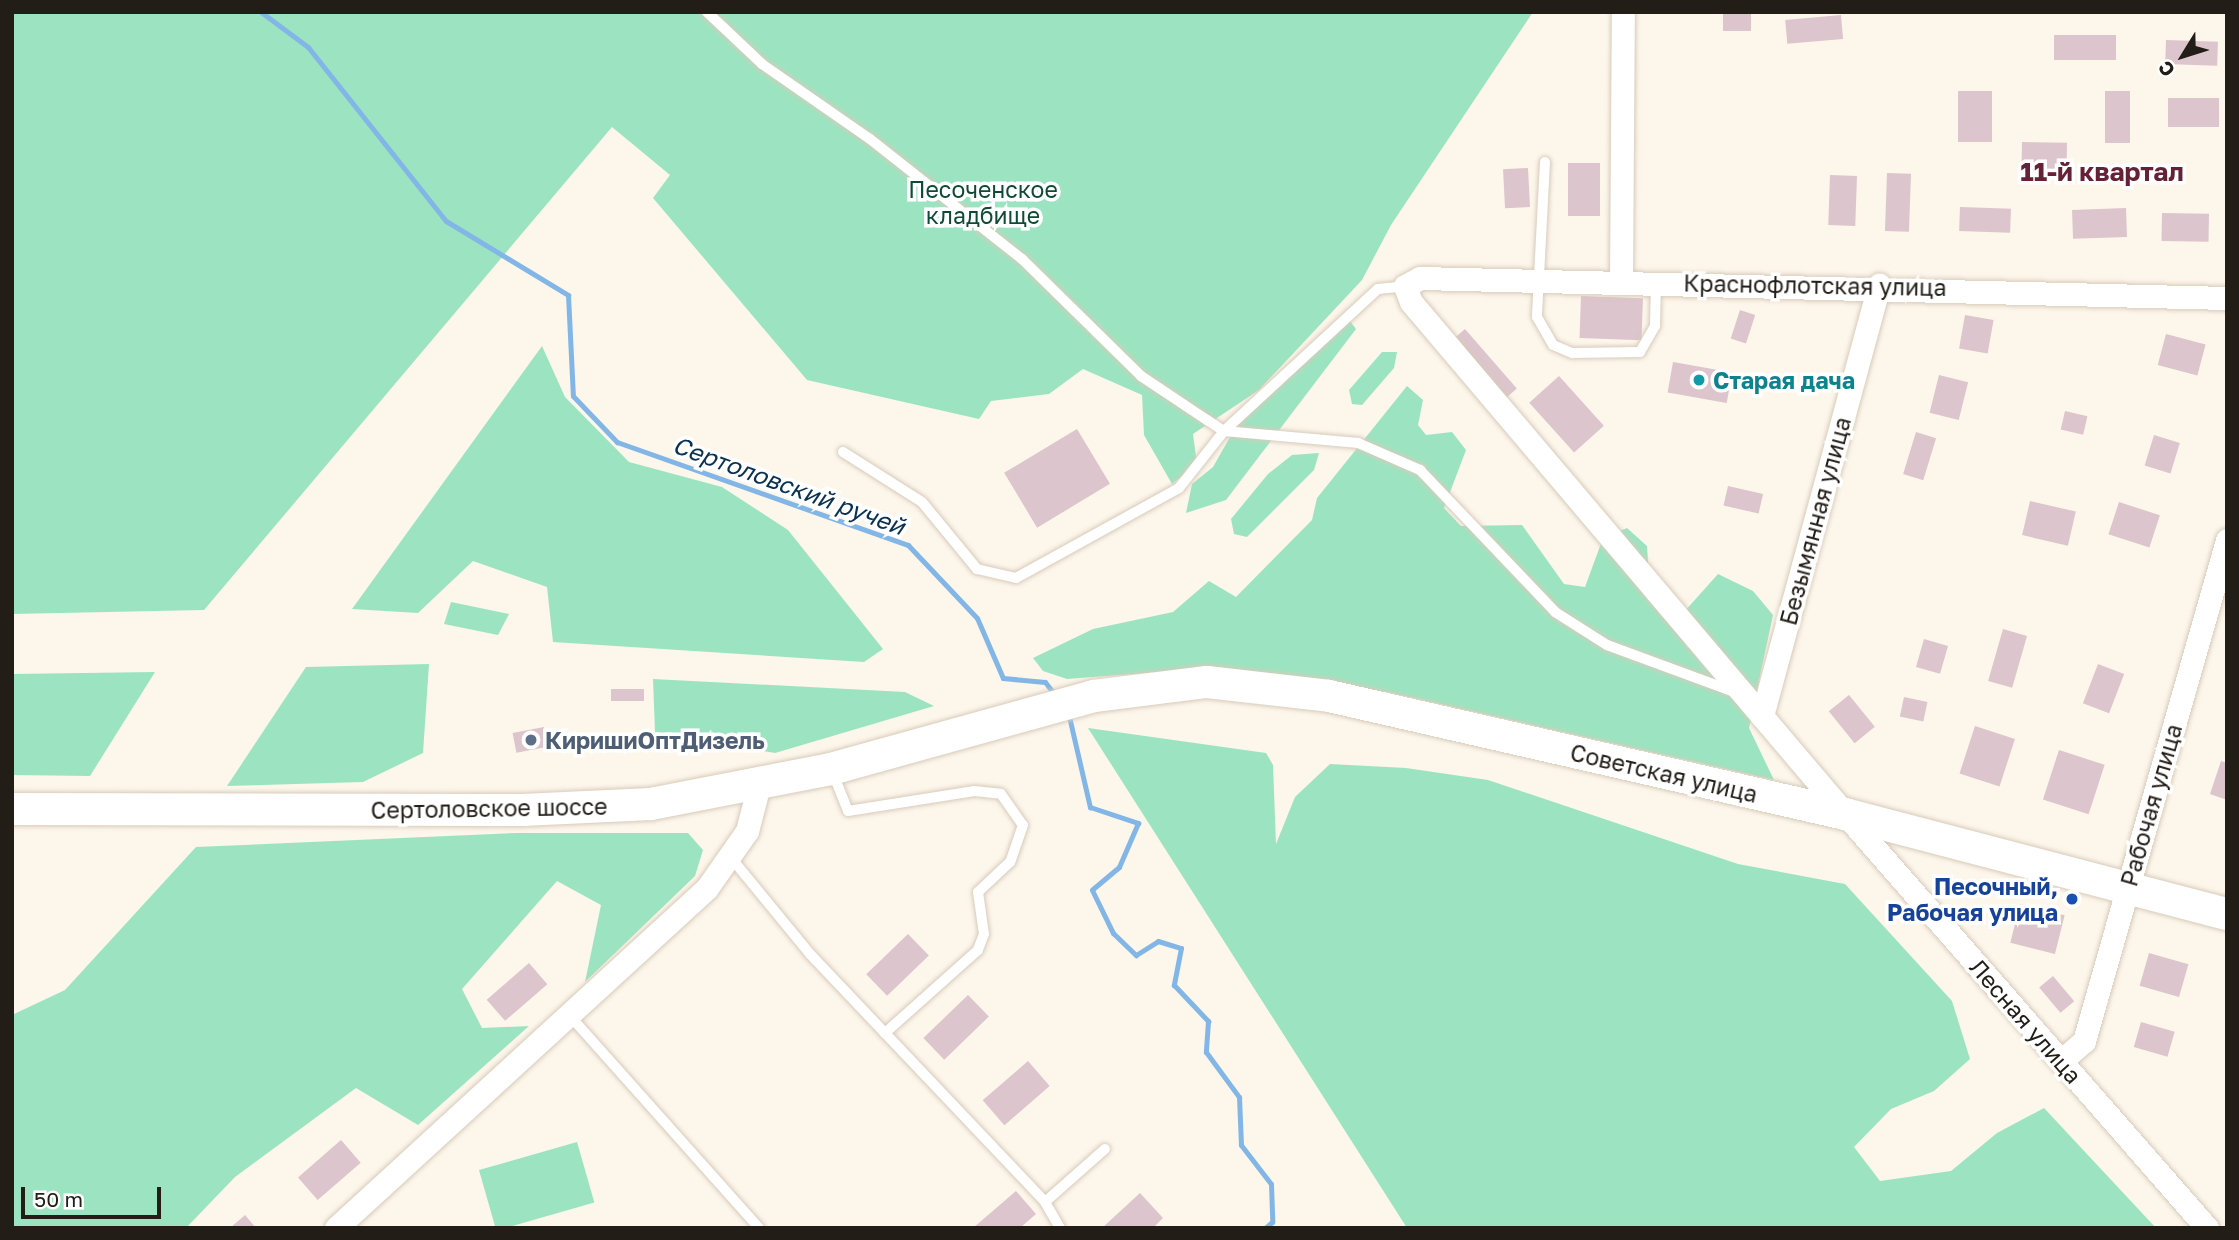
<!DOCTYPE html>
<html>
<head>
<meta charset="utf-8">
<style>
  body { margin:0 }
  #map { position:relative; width:2239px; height:1240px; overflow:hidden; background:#fdf6eb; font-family:"Golos Text",sans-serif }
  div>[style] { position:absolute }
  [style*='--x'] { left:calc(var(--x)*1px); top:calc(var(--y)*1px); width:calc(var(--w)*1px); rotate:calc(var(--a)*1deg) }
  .green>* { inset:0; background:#9ce4c1; transform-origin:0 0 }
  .stream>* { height:5px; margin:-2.5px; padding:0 2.5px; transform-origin:2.5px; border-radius:2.5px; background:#82b6e7 }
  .building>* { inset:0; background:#dcc5cc; transform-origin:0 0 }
  .roads { filter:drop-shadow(0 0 2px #d7cbba) drop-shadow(0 0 2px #d7cbba) }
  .lane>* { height:10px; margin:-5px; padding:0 5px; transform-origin:5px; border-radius:5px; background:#fff }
  .street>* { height:23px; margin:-11.5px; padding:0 11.5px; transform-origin:11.5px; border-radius:11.5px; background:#fff }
  .secondary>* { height:32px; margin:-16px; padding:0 16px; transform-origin:16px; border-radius:16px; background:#fff }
  .dots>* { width:19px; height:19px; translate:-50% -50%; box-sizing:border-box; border:4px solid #fff; border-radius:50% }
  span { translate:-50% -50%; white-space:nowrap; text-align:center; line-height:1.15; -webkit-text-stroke:7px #fff; paint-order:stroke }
  .park-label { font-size:23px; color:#0f4b34 }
  .street-label { font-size:23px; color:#221d17 }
  .culture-label { font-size:23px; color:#0d838f; font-weight:700 }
  .left { translate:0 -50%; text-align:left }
  .service-label { font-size:23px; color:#4e5e75; font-weight:700 }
  .transit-label { font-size:23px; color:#164399; font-weight:700 }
  .right { translate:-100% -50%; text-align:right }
  .water-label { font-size:24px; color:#093151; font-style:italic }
  .quarter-label { font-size:26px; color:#652136; font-weight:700 }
  .frame { position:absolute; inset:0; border:14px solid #221d17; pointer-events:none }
  .north { position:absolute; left:2148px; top:21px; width:70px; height:70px; -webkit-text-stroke:5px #fff; paint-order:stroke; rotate:232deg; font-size:19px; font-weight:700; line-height:28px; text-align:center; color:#221d17 }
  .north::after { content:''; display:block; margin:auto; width:24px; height:32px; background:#221d17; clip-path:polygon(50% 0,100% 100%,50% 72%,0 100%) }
  .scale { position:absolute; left:21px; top:1187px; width:140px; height:32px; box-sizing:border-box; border:4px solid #221d17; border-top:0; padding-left:9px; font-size:21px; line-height:24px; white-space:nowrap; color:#221d17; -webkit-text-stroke:5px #fff; paint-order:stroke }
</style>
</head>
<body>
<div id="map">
  <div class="green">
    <i style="clip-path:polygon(12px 12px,1533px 12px,1391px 225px,1362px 280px,1259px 390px,1193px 434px,1197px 464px,1172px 484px,1144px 435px,1142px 395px,1083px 369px,1049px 394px,991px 401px,979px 419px,807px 380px,653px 198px,670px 175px,612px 127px,204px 610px,12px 614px)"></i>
    <i style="clip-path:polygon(1350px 321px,1356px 329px,1226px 500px,1186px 513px,1192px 484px,1213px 467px,1243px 414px)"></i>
    <i style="clip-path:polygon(542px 346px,565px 397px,629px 462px,722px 487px,788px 530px,883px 649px,864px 662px,553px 642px,547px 587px,473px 561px,418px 613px,352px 609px)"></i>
    <i style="clip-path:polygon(1382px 352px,1397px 352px,1394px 368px,1362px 405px,1352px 404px,1349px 390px)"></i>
    <i style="clip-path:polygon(1407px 386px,1423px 400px,1418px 425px,1426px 435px,1452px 432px,1466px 450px,1444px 508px,1461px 526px,1522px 525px,1564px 584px,1585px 587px,1603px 538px,1627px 528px,1647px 546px,1650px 593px,1684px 612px,1718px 574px,1753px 591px,1773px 615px,1749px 728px,1774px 780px,1387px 692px,1186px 670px,1067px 679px,1043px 671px,1033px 658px,1093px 629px,1173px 612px,1209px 581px,1236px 597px,1312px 520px,1317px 498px)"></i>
    <i style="clip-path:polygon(1319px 453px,1314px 470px,1247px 537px,1234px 534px,1231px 519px,1268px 474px,1292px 455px)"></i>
    <i style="clip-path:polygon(451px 602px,509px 614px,498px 635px,444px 624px)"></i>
    <i style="clip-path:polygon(429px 664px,423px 753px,363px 782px,227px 786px,306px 667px)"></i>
    <i style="clip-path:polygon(155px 672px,90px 776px,12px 775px,12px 674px)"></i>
    <i style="clip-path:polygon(653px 679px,905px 692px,934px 706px,775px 753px,655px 732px)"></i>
    <i style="clip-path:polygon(1088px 728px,1266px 753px,1273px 765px,1276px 844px,1295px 797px,1330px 764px,1406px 768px,1488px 780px,1738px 864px,1845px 884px,1952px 1001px,1970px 1059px,1934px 1091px,1891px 1109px,1854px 1147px,1880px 1181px,1951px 1171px,1997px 1133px,2044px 1108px,2156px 1228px,1407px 1228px)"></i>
    <i style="clip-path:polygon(516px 833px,688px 833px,703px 850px,695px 876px,585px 982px,601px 905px,557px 881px,462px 989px,482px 1028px,529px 1026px,418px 1125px,356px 1088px,235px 1177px,186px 1228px,12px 1228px,12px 1015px,65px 990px,196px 847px)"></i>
    <i style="left:577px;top:1142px;width:63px;height:102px;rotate:74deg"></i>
  </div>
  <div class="stream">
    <i style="--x:261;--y:12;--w:59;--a:36.7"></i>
    <i style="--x:308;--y:47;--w:222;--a:51.6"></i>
    <i style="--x:446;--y:221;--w:143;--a:31.2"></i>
    <i style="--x:568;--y:295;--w:101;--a:87.2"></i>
    <i style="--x:573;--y:396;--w:64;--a:46.3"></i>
    <i style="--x:617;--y:442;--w:309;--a:19.5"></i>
    <i style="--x:908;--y:545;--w:100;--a:46.6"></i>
    <i style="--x:977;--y:618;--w:65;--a:66.6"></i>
    <i style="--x:1003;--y:678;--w:42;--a:5.4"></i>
    <i style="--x:1045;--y:682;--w:18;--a:52"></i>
    <i style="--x:1068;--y:712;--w:98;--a:77"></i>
    <i style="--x:1090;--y:807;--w:51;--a:18.4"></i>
    <i style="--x:1138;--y:823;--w:48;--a:113.4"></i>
    <i style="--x:1119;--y:867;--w:35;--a:140"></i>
    <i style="--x:1092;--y:890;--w:48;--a:64"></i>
    <i style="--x:1113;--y:933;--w:32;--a:44"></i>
    <i style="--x:1136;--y:955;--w:26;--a:-32"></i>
    <i style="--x:1158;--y:941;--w:24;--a:17"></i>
    <i style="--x:1181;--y:948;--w:38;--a:101"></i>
    <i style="--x:1174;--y:985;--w:50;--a:46.6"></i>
    <i style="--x:1208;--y:1021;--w:31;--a:94"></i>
    <i style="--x:1206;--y:1052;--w:56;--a:53.7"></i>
    <i style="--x:1239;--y:1097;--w:48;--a:87.6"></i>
    <i style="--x:1241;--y:1145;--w:49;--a:52.4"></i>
    <i style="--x:1271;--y:1184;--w:38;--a:88"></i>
    <i style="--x:1272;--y:1222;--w:9;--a:139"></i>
  </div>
  <div class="building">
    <i style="left:1723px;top:12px;width:28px;height:19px"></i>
    <i style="left:1841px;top:15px;width:24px;height:56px;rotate:85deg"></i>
    <i style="left:2116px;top:35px;width:25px;height:62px;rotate:90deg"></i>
    <i style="left:2166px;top:40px;width:52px;height:24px;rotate:2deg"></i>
    <i style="left:1958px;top:91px;width:34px;height:51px"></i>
    <i style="left:2105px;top:91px;width:25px;height:52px"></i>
    <i style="left:2168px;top:98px;width:51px;height:29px"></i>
    <i style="left:2022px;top:142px;width:45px;height:28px;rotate:1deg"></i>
    <i style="left:1568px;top:163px;width:32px;height:53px"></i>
    <i style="left:1528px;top:168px;width:39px;height:25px;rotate:87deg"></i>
    <i style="left:1887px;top:173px;width:24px;height:58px;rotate:2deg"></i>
    <i style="left:1830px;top:175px;width:27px;height:50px;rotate:2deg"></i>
    <i style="left:1960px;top:207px;width:51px;height:24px;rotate:2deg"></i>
    <i style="left:2126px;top:208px;width:29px;height:54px;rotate:88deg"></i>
    <i style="left:2162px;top:213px;width:47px;height:28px;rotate:1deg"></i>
    <i style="left:1581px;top:296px;width:62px;height:42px;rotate:2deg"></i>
    <i style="left:1740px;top:310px;width:16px;height:30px;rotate:18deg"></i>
    <i style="left:1965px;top:315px;width:29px;height:34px;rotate:10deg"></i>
    <i style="left:1465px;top:329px;width:79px;height:16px;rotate:49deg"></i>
    <i style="left:2166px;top:334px;width:41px;height:32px;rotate:15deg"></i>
    <i style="left:1673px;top:362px;width:60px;height:31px;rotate:10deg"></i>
    <i style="left:1939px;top:375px;width:30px;height:39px;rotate:14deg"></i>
    <i style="left:1559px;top:376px;width:67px;height:40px;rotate:48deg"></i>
    <i style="left:2065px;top:411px;width:23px;height:19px;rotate:13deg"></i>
    <i style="left:1077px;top:429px;width:64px;height:85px;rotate:59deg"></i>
    <i style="left:1916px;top:432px;width:21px;height:44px;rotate:17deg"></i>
    <i style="left:2154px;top:435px;width:27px;height:32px;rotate:17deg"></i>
    <i style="left:1728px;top:486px;width:36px;height:20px;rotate:13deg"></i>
    <i style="left:2030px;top:501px;width:47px;height:35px;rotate:13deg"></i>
    <i style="left:2119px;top:502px;width:43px;height:34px;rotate:18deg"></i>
    <i style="left:2003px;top:629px;width:25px;height:54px;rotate:16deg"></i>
    <i style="left:1924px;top:639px;width:25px;height:29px;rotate:16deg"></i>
    <i style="left:2098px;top:664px;width:28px;height:42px;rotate:21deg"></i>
    <i style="left:644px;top:689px;width:12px;height:33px;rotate:90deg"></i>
    <i style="left:1849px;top:695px;width:41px;height:26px;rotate:51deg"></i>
    <i style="left:1904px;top:697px;width:24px;height:20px;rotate:12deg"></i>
    <i style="left:1975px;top:726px;width:42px;height:50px;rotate:18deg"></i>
    <i style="left:544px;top:727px;width:20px;height:32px;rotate:79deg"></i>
    <i style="left:2059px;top:750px;width:48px;height:52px;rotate:18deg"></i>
    <i style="clip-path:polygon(2221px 761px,2227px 763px,2227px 800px,2210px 794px)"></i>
    <i style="left:2020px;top:904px;width:46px;height:40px;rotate:14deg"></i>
    <i style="left:908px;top:934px;width:30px;height:58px;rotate:46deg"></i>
    <i style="left:2149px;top:953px;width:41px;height:34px;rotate:16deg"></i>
    <i style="left:529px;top:963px;width:28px;height:56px;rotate:49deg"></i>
    <i style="left:2053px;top:976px;width:33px;height:18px;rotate:50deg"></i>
    <i style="left:968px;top:995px;width:30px;height:62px;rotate:46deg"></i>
    <i style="left:2141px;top:1022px;width:35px;height:26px;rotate:16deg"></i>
    <i style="left:1028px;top:1061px;width:33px;height:60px;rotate:49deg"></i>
    <i style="left:341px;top:1140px;width:30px;height:57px;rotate:49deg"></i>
    <i style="clip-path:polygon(1016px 1191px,1036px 1214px,1020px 1228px,973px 1228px)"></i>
    <i style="clip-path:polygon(1140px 1193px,1163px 1218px,1153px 1228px,1102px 1228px)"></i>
    <i style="clip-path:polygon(245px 1215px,256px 1228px,230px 1228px)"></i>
  </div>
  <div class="roads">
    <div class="lane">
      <i style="--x:707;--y:12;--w:76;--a:43.4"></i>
      <i style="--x:762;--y:64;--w:131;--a:34.8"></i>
      <i style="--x:870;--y:139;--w:194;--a:38.3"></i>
      <i style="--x:1022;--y:259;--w:167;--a:44.5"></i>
      <i style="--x:1141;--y:376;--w:79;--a:33.7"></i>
      <i style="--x:1207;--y:420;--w:20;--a:33"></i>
      <i style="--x:1224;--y:431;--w:135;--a:5.1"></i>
      <i style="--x:1358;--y:443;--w:68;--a:23.5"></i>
      <i style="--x:1420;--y:470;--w:196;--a:46.4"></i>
      <i style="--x:1555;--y:612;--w:62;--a:32.4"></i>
      <i style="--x:1607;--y:645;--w:136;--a:20.2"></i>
      <i style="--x:1545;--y:162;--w:155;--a:93"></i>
      <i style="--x:1537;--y:317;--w:32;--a:60"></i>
      <i style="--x:1553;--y:345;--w:21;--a:23"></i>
      <i style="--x:1572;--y:353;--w:68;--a:-0.8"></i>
      <i style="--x:1640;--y:352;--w:30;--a:-60"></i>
      <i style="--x:1655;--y:326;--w:43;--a:-88.7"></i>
      <i style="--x:843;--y:452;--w:93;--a:32.3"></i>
      <i style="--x:922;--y:502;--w:87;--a:50.6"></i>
      <i style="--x:977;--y:569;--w:40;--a:13"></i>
      <i style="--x:1016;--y:578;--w:186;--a:-28.9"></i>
      <i style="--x:1179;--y:488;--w:73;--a:-51.7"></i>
      <i style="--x:1224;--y:431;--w:209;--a:-42.7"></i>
      <i style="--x:1378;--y:289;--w:27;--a:-6"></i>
      <i style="--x:832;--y:771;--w:43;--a:68.2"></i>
      <i style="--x:848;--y:811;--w:128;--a:-9"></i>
      <i style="--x:974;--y:791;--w:27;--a:6"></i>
      <i style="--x:1001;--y:794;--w:38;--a:55"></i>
      <i style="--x:1023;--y:825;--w:39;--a:109"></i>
      <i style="--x:1010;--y:862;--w:44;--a:136.8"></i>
      <i style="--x:978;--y:892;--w:42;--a:81.9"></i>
      <i style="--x:984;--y:934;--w:17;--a:111"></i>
      <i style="--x:978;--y:950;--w:125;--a:138.3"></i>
      <i style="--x:732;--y:859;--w:123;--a:50.6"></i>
      <i style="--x:810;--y:954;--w:342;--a:46.5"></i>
      <i style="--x:1045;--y:1202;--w:30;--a:60"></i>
      <i style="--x:571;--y:1017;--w:283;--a:48.3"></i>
      <i style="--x:1045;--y:1202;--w:80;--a:-41.5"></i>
    </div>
    <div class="street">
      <i style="--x:1621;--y:281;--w:269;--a:-89.6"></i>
      <i style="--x:1762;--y:716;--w:447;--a:-74.8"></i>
      <i style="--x:2061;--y:1061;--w:30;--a:-41"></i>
      <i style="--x:2084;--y:1041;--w:521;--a:-74.07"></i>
      <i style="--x:336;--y:1228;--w:503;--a:-42.5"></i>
      <i style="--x:707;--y:888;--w:70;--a:-54.9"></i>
      <i style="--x:747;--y:831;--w:48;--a:-75.4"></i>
      <i style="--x:2207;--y:1228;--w:550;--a:-131.17"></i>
      <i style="--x:1845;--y:814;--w:671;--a:-130.29"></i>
      <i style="--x:1411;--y:302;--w:17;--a:-111"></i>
      <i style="--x:1405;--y:286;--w:17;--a:-28"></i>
      <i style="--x:1420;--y:278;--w:807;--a:1.42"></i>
    </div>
    <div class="secondary">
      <i style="--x:12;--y:809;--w:510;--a:0.11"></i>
      <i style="--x:522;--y:810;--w:129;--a:-2.7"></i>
      <i style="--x:651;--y:804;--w:183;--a:-11"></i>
      <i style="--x:831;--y:769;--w:273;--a:-15.5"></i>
      <i style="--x:1094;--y:696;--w:114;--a:-7.1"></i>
      <i style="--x:1207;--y:682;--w:123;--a:6.5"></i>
      <i style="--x:1329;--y:696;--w:529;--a:12.88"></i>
      <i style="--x:1845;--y:814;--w:395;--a:14.7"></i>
    </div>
  </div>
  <div class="dots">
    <i style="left:1699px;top:380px;background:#0f9aa8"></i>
    <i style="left:531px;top:740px;background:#5c6f8a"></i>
    <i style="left:2072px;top:899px;background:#1a4fb4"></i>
  </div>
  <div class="park-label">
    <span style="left:983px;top:202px">Песоченское<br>кладбище</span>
  </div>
  <div class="street-label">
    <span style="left:1815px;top:285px;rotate:1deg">Краснофлотская улица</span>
    <span style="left:1815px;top:521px;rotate:-75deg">Безымянная улица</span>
    <span style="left:1664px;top:773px;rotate:13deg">Советская улица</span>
    <span style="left:2151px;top:805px;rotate:-74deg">Рабочая улица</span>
    <span style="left:489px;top:808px;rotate:-1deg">Сертоловское шоссе</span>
    <span style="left:2026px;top:1021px;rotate:49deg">Лесная улица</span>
  </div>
  <div class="culture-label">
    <span class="left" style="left:1713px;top:380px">Старая дача</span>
  </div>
  <div class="service-label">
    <span class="left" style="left:545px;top:740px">КиришиОптДизель</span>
  </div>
  <div class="transit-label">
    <span class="right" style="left:2058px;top:899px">Песочный,<br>Рабочая улица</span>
  </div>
  <div class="water-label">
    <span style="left:789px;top:485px;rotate:20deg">Сертоловский ручей</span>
  </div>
  <div class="quarter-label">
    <span style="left:2102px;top:172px">11-й квартал</span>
  </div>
  <div class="frame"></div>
  <div class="north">С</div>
  <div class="scale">50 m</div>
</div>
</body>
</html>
